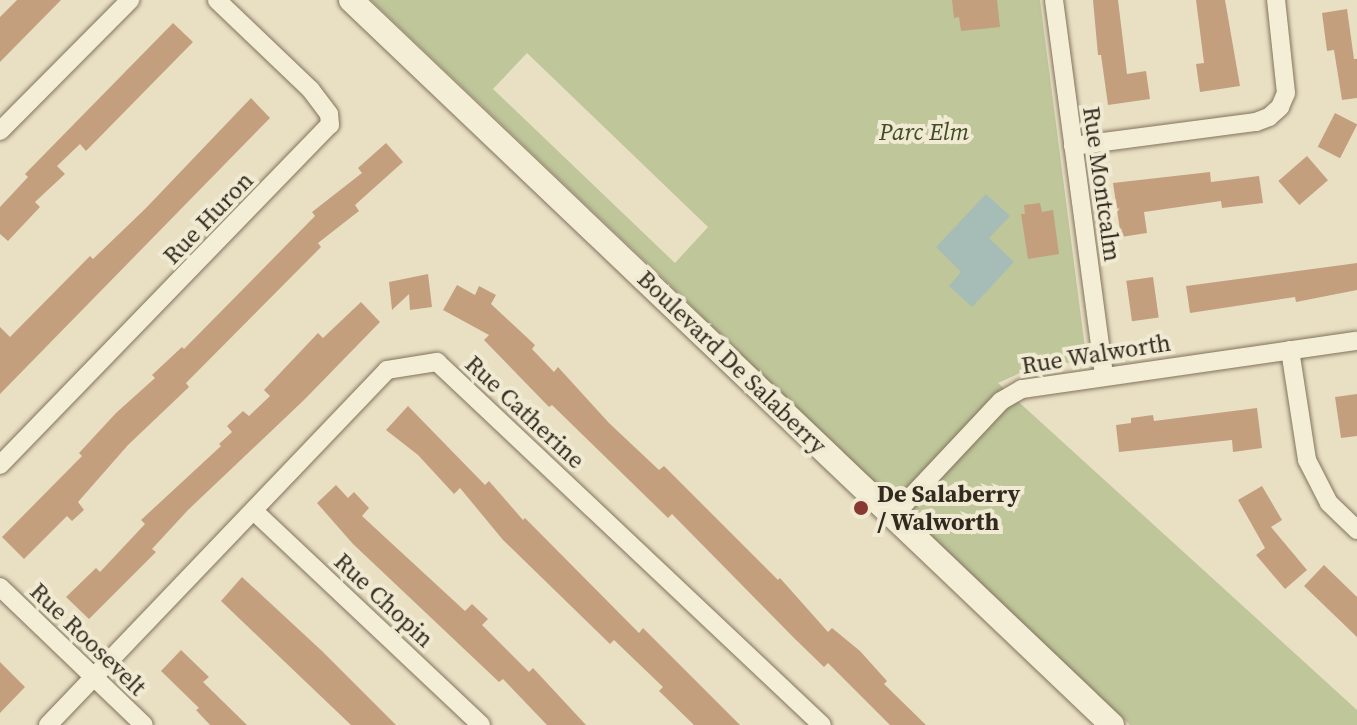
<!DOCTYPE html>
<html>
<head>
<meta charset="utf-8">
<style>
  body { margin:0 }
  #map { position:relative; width:1357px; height:725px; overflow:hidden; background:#e9e0c4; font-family:"Source Serif 4",serif }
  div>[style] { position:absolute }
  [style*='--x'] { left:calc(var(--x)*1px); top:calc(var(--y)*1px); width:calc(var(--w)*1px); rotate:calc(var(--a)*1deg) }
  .green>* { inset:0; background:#bec69a }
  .water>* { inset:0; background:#a6bdb7 }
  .building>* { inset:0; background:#c39f7e; transform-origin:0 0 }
  .roads { filter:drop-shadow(0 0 2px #82735d) drop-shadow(0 0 2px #82735d) }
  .street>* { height:18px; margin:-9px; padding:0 9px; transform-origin:9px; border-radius:9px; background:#f5eed7 }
  .secondary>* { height:24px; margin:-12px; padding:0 12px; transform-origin:12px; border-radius:12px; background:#f5eed7 }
  .dots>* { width:22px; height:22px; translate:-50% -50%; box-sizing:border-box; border:4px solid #f1ead3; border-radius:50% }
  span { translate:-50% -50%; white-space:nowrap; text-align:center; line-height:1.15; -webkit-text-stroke:8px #f1ead3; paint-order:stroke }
  .park-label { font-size:24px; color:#424d28; font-style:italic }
  .street-label { font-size:24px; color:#332a1f }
  .poi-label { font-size:24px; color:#332a1f; font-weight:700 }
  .left { translate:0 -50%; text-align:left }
</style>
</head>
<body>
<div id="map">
  <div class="green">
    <i style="clip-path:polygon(evenodd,371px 0,1040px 0,1085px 348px,1070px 363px,1031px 368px,998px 383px,1357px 710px,1357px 725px,1130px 725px,865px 476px,663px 278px,371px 0,527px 53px,708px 227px,675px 263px,493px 89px,527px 53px)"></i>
  </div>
  <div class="water">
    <i style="clip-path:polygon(986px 194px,1010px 216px,989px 238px,1014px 262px,972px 307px,949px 286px,961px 272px,936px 247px)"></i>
  </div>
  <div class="building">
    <i style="clip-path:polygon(17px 0,61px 0,0 62px,0 17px)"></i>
    <i style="clip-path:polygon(952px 0,997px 0,1000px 27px,961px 31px,959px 17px,954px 18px)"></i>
    <i style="clip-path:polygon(1093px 0,1118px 0,1127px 74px,1146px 71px,1150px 99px,1108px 105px,1101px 55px,1098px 55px)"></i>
    <i style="clip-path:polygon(1196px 0,1225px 0,1240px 86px,1200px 92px,1196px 64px,1204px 63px)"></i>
    <i style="clip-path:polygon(1347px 9px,1354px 59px,1357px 59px,1357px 98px,1342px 100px,1334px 50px,1327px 51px,1322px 13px)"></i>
    <i style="clip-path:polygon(173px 23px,193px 42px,86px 151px,80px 144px,57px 166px,65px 174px,35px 202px,40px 207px,8px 241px,0 234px,0 207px,28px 177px,25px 174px)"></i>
    <i style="clip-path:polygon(251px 98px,270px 118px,0 394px,0 327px,10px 337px,90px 256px,93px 259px,146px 208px)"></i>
    <i style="left:1335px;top:113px;width:25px;height:38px;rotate:27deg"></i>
    <i style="clip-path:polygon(386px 143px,403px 162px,355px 205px,359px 211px,318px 243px,321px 247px,186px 383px,189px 387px,128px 445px,78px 502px,84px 510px,72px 521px,67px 516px,24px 559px,2px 537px,82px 456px,79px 453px,116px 413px,155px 378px,152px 375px,182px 347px,184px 349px,315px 216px,312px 212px,362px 173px,358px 168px)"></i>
    <i style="left:1307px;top:156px;width:32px;height:38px;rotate:49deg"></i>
    <i style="clip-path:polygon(1210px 172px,1211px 182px,1259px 176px,1263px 203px,1222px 208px,1221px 201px,1144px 212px,1147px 233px,1121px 237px,1113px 183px)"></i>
    <i style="clip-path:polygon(1040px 203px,1042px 212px,1053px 210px,1059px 254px,1028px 259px,1021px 214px,1025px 214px,1024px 205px)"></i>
    <i style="clip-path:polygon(1357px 263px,1357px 290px,1296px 302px,1295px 297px,1190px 313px,1186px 286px)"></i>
    <i style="clip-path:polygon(428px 274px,432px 307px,410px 310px,409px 294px,392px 310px,389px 282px)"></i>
    <i style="left:1153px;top:277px;width:41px;height:27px;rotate:82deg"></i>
    <i style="clip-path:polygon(457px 285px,475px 295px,479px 286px,496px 295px,491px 304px,535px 345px,532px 349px,554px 372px,558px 367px,609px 423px,659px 470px,664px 466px,778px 580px,780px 578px,828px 632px,832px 628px,860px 651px,887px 681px,884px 684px,926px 725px,890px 725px,828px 663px,824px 667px,795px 639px,672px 514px,668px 518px,552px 405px,549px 407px,484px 340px,489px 335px,443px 310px)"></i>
    <i style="clip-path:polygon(361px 302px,380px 322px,305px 399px,188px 510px,152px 549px,156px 552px,89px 619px,66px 597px,96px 568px,100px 572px,145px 524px,141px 520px,221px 446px,219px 444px,232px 432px,227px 426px,243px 411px,249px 416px,270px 396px,264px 390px,318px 333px,323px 338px)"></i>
    <i style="clip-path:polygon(1357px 394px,1357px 436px,1341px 438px,1335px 397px)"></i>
    <i style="clip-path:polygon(408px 406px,485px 485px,489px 481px,523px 520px,525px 518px,639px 633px,643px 628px,740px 725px,694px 725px,659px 691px,663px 687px,614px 640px,610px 644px,503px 540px,460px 488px,454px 494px,418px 455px,386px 430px)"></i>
    <i style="clip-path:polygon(1257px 408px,1262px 448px,1233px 452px,1232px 440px,1119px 452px,1116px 425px,1131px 423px,1131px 418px,1153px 415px,1154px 421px)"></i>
    <i style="clip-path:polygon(336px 485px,348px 498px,354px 492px,369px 508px,362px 516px,465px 611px,472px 604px,488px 619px,482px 625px,529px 672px,533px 668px,586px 725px,547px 725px,503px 679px,499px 682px,353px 544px,317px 503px)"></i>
    <i style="clip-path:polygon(1262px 486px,1282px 520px,1271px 527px,1307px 570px,1285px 589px,1256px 555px,1265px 548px,1238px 500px)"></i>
    <i style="clip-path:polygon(1324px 565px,1357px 597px,1357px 637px,1304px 586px)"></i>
    <i style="clip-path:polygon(242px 577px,322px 651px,396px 725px,351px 725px,221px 601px)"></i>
    <i style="clip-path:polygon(181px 650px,209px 677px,203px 682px,247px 725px,210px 725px,196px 710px,199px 708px,161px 671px)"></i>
    <i style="clip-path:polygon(0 662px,25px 687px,0 713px)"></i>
  </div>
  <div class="roads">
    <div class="street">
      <i style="--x:1054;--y:0;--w:378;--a:82.4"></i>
      <i style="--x:0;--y:131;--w:185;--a:-45.2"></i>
      <i style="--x:1073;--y:146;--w:185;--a:-7.5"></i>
      <i style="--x:1256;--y:122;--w:14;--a:-21"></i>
      <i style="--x:1269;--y:117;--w:15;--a:-42"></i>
      <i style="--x:1280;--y:107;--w:15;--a:-67"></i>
      <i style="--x:1286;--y:93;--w:94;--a:-96.1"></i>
      <i style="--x:1290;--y:350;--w:111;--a:81.2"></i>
      <i style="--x:1307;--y:460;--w:48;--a:62.9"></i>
      <i style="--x:1329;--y:503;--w:39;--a:44"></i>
      <i style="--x:0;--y:465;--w:474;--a:-45.9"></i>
      <i style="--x:330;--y:125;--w:11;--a:-95"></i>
      <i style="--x:329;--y:114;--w:31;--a:-127"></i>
      <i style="--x:310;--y:89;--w:129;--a:-136.3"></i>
      <i style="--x:254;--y:511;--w:312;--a:43.3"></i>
      <i style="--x:894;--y:515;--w:156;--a:-46.8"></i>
      <i style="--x:1001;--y:401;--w:24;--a:-30"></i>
      <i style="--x:1022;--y:389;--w:338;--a:-8.2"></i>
      <i style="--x:0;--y:587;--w:199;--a:43.8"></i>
      <i style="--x:48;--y:725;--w:491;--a:-46.3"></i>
      <i style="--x:387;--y:370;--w:51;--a:-9.1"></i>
      <i style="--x:437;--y:362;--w:529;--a:43.32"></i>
    </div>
    <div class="secondary">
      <i style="--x:351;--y:0;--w:1051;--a:43.61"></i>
    </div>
  </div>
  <div class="dots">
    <i style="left:861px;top:508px;background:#8a3833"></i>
  </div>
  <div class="park-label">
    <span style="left:924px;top:132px">Parc Elm</span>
  </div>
  <div class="street-label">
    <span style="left:1102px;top:184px;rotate:82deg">Rue Montcalm</span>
    <span style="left:208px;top:218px;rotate:-46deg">Rue Huron</span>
    <span style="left:1096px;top:354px;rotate:-9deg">Rue Walworth</span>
    <span style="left:732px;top:362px;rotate:44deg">Boulevard De Salaberry</span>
    <span style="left:525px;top:412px;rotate:43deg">Rue Catherine</span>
    <span style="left:384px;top:600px;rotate:43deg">Rue Chopin</span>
    <span style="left:88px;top:639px;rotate:44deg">Rue Roosevelt</span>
  </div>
  <div class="poi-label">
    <span class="left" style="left:877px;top:508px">De Salaberry<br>/ Walworth</span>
  </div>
</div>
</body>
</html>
